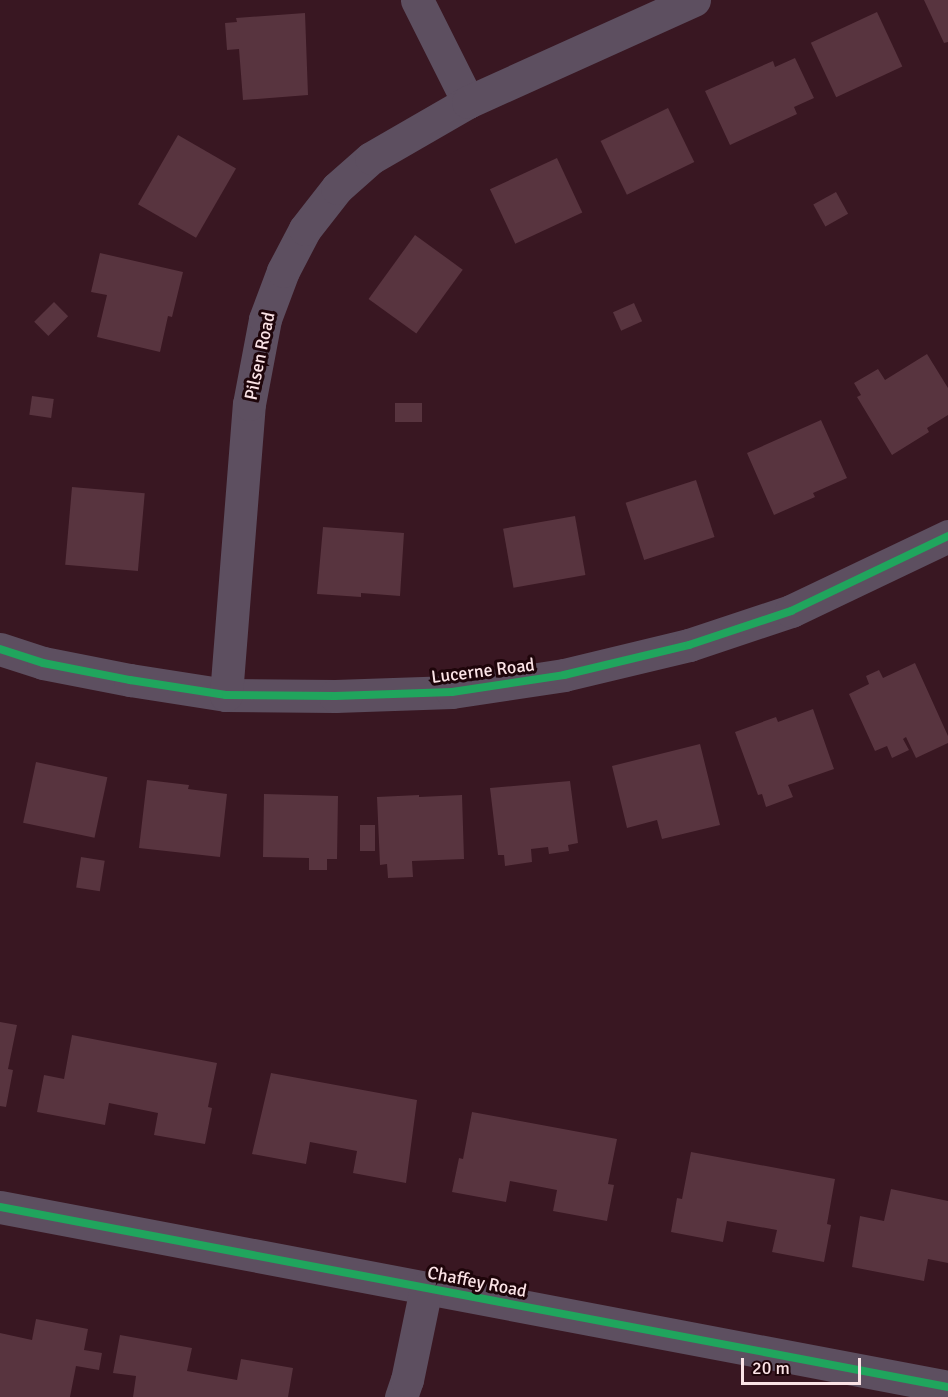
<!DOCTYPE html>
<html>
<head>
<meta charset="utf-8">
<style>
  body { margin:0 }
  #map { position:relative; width:948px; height:1397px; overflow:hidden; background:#391722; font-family:Signika,sans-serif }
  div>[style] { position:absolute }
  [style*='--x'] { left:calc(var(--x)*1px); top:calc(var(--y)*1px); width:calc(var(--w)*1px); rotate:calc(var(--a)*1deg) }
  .building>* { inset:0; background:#58343f; transform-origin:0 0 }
  .minor>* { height:33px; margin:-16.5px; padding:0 16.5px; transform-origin:16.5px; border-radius:16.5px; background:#5d4f60 }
  .cycleway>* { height:8px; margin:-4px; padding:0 4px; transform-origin:4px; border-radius:4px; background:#20a55d }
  span { translate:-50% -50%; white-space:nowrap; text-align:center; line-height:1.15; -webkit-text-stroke:6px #1e050a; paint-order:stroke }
  .street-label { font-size:18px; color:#fbe3e6 }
  .scale { position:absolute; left:741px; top:1358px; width:120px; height:27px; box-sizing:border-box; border:3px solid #fbe3e6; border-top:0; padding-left:8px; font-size:18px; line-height:21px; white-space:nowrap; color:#fbe3e6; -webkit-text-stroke:4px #1e050a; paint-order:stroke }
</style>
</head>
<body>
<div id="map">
  <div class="building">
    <i style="clip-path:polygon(924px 0,948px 0,948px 42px,944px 43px)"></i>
    <i style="left:877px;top:12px;width:60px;height:73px;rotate:65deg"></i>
    <i style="clip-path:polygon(305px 13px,308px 95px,243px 100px,239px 49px,227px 50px,225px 23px,237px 22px,236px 18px)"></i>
    <i style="clip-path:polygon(795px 58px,814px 98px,794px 107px,797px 114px,730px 145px,705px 91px,773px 61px,775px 67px)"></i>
    <i style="left:668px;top:108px;width:60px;height:75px;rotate:64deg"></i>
    <i style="left:178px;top:135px;width:67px;height:80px;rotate:30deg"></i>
    <i style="left:557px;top:158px;width:60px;height:74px;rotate:65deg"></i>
    <i style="left:836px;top:192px;width:25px;height:26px;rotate:61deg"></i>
    <i style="left:415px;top:235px;width:59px;height:79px;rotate:36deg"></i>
    <i style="clip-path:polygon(100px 253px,183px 272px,172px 317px,168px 316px,160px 352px,97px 337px,107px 295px,91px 292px)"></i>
    <i style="left:54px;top:302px;width:20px;height:28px;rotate:45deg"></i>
    <i style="left:634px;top:303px;width:20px;height:23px;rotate:66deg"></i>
    <i style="clip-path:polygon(927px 354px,948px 388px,948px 415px,927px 428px,929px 432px,892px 455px,857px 397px,861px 395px,854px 383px,878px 369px,885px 380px)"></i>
    <i style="left:32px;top:396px;width:22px;height:19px;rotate:8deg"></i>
    <i style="left:395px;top:403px;width:27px;height:19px"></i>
    <i style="clip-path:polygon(821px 420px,847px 478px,813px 493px,815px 497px,774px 515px,747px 453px)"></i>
    <i style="left:696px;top:480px;width:60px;height:74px;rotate:72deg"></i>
    <i style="left:72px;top:487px;width:73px;height:78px;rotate:5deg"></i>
    <i style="left:575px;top:516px;width:60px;height:73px;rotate:80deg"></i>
    <i style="clip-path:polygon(323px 527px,404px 533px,400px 596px,361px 593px,361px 597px,317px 594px)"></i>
    <i style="clip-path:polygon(915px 663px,948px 736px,948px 743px,916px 758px,906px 737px,903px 739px,909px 750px,892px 758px,887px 746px,875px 751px,849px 694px,869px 684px,866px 676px,879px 670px,883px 678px)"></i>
    <i style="clip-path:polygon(813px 709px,834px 769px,788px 785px,793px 797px,766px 807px,762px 794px,758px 795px,735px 732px,776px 717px,778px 722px)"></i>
    <i style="clip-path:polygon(700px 744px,720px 825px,662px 839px,657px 820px,627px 828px,612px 766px)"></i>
    <i style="left:36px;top:762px;width:73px;height:62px;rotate:12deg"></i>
    <i style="clip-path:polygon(147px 780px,189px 785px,188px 789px,227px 794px,220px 857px,139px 848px)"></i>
    <i style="clip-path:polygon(570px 781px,578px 843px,568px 845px,569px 851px,549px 854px,548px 847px,531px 849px,532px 862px,505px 866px,504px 855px,498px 855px,490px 788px)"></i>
    <i style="clip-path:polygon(264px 794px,338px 796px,337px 859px,327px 859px,327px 870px,309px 870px,309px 858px,263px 857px)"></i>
    <i style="clip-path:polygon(419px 795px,419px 797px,462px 795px,464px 859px,412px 861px,413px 877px,388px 878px,387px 864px,380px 865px,377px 797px)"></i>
    <i style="left:360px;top:825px;width:15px;height:26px"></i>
    <i style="left:81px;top:857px;width:24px;height:31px;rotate:9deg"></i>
    <i style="clip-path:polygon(0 1022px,17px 1025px,8px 1069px,13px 1070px,6px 1107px,0 1106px)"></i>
    <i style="clip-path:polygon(72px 1035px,217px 1063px,208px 1107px,212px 1108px,205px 1144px,154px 1135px,158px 1113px,109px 1103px,105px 1125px,37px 1112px,44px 1075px,64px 1079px)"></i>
    <i style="clip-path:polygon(271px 1073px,417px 1100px,406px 1183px,353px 1173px,357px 1151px,310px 1142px,306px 1164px,252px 1154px)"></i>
    <i style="clip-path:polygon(472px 1112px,617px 1139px,608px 1184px,614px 1185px,607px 1221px,553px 1211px,557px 1190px,510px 1181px,506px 1202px,452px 1192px,459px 1158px,463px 1159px)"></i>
    <i style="clip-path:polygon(691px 1152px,835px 1179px,827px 1224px,831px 1225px,824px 1262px,772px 1252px,777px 1230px,727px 1221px,723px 1242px,671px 1232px,677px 1198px,682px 1199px)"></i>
    <i style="clip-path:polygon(891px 1189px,948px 1201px,948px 1263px,928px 1259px,924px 1281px,852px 1267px,860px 1216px,884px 1221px)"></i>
    <i style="clip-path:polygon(36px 1319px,88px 1329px,84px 1350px,102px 1353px,99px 1370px,76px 1366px,70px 1397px,0 1397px,0 1333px,32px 1340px)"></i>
    <i style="clip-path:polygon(120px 1335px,192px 1348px,187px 1371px,237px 1380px,241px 1359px,293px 1368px,288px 1397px,133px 1397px,136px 1376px,113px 1373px)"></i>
  </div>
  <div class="minor">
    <i style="--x:417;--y:0;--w:114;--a:63.4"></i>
    <i style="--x:0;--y:649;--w:45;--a:18"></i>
    <i style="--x:43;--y:663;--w:89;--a:11.1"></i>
    <i style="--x:130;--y:680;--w:97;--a:8.9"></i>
    <i style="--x:226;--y:695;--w:109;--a:0.5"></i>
    <i style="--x:335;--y:696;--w:117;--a:-2"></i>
    <i style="--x:452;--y:692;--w:113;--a:-8.6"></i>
    <i style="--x:564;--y:675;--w:129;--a:-13.5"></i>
    <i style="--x:689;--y:645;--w:108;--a:-18.4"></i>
    <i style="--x:791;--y:611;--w:174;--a:-25.5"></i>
    <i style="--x:226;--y:695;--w:292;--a:-85.5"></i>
    <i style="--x:249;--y:404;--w:86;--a:-79.3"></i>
    <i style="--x:265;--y:319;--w:51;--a:-69.4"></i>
    <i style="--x:283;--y:271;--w:47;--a:-62.4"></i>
    <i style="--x:305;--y:229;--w:52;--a:-52"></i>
    <i style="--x:337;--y:188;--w:45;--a:-41.4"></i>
    <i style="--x:371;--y:158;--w:112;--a:-30"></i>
    <i style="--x:468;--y:102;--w:248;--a:-24.3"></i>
    <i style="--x:0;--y:1207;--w:965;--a:10.75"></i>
    <i style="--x:401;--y:1397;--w:18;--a:-71"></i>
    <i style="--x:407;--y:1380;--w:94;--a:-78.3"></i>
  </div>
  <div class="cycleway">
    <i style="--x:0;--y:649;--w:45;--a:18"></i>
    <i style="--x:43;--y:663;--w:89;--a:11.1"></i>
    <i style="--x:130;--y:680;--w:97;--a:8.9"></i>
    <i style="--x:226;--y:695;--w:109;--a:0.5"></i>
    <i style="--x:335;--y:696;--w:117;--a:-2"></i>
    <i style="--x:452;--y:692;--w:113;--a:-8.6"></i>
    <i style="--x:564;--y:675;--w:129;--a:-13.5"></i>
    <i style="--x:689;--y:645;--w:108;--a:-18.4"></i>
    <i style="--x:791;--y:611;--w:174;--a:-25.5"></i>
    <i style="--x:0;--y:1207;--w:965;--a:10.75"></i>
  </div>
  <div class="street-label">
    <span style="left:260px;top:356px;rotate:-78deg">Pilsen Road</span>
    <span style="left:483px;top:671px;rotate:-7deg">Lucerne Road</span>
    <span style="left:477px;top:1282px;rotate:11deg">Chaffey Road</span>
  </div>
  <div class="scale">20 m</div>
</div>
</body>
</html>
